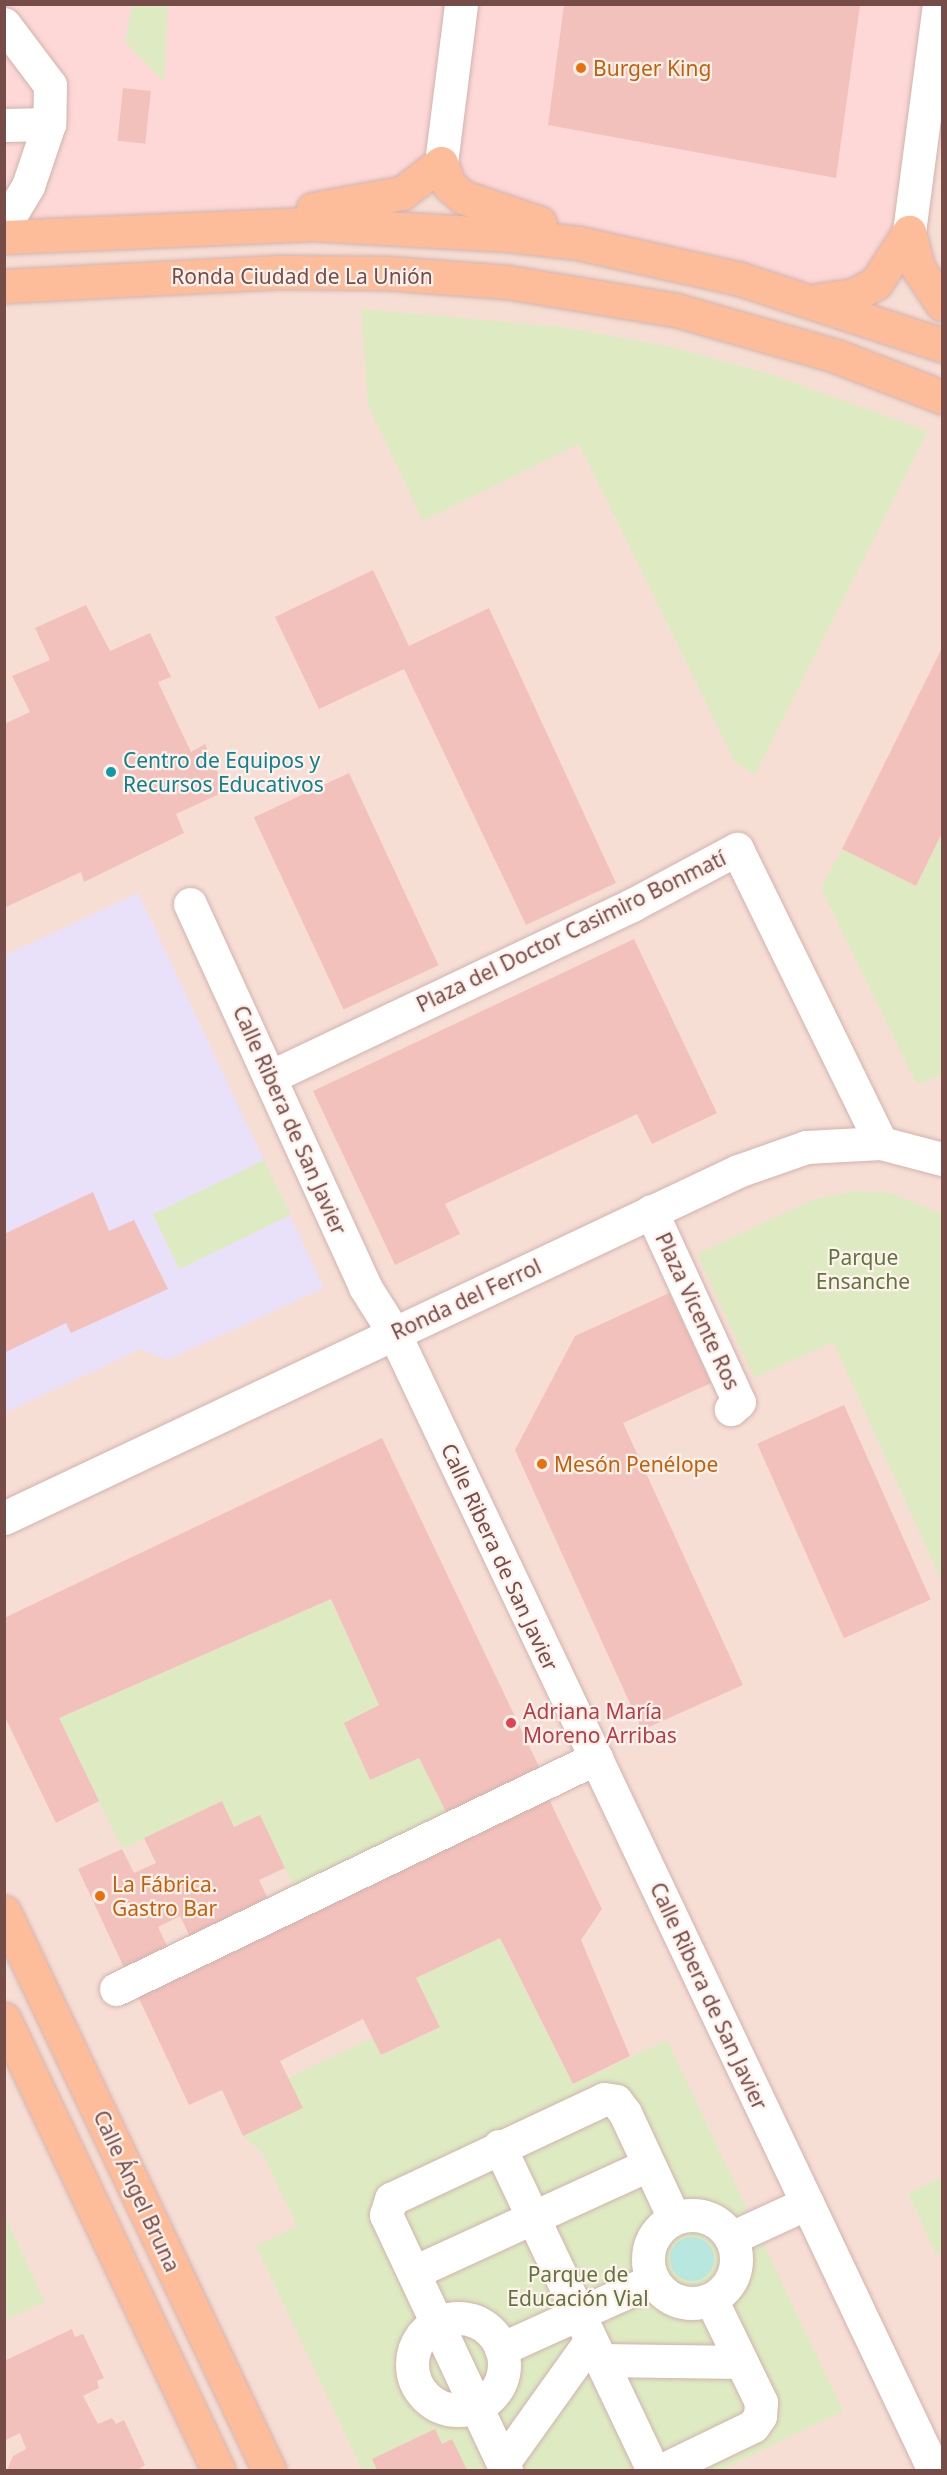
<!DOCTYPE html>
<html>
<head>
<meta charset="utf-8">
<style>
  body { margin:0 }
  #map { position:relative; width:947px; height:2475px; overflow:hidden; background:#fdece4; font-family:"Noto Sans",sans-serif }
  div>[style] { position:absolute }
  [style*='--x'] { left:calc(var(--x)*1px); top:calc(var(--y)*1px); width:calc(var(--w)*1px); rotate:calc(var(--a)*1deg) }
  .residential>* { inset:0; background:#f7ded5; transform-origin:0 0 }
  .commercial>* { inset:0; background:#fdd8d7 }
  .education>* { inset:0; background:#e9e1f9 }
  .green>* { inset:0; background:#deebc2; transform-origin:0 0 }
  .water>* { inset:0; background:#b8e7e0 }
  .round { border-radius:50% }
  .building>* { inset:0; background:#f3c1bb; transform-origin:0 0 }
  .roads { filter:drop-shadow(0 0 2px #d1b3ad) drop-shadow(0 0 2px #d1b3ad) }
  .minor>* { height:33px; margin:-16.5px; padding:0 16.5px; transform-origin:16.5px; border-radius:16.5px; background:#fff }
  .minor>.ring { margin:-16.5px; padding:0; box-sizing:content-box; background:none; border:33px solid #fff; border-radius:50% }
  .major>* { height:33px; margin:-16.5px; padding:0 16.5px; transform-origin:16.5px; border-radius:16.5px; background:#fdbd9b }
  .dots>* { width:16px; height:16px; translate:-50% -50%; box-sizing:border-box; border:3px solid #fff1eb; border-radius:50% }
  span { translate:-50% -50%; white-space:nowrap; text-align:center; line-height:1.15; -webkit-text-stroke:4.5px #fff1eb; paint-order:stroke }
  .food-label { font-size:21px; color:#c56008 }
  .left { translate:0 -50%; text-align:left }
  .street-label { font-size:21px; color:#764c49 }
  .culture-label { font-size:21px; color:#0d838f }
  .park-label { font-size:21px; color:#5e763e }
  .health-label { font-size:21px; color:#be3a42 }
  .frame { position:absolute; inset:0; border:6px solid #764c49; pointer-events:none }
</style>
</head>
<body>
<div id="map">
  <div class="residential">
    <i style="left:5px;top:5px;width:937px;height:2465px"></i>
  </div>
  <div class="commercial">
    <i style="clip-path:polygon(4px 5px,940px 5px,909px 232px,854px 295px,664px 259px,421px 183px,216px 226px,5px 237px)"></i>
  </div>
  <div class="education">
    <i style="clip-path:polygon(138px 893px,324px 1288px,167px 1360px,140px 1349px,5px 1413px,4px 956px)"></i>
  </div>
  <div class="green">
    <i style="clip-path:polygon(132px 5px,168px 5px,164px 82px,125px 42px)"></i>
    <i style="clip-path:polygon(361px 309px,562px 327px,668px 346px,770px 374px,928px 431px,755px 775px,735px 762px,579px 444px,423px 521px,368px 405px)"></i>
    <i style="clip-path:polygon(942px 833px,942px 1075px,917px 1085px,821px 889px,842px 849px,916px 886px)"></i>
    <i style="left:264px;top:1160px;width:61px;height:124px;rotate:64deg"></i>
    <i style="clip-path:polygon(855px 1191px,891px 1193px,942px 1214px,942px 1582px,833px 1342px,754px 1378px,697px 1254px,814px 1199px)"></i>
    <i style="clip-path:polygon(331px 1599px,379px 1705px,344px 1724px,370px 1780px,419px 1758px,450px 1820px,297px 1893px,260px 1815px,234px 1827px,222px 1801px,122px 1849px,59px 1718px)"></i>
    <i style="clip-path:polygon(500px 1938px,573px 2084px,667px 2040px,843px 2411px,722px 2470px,362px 2470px,256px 2246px,297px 2226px,262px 2153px,243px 2136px,302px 2108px,288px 2078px,372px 2038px,382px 2055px,440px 2027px,416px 1978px)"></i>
    <i style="clip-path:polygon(942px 2177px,942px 2255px,936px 2254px,908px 2193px)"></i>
    <i style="clip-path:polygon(5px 2215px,45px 2302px,5px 2320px,4px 2320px)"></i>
  </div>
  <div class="water">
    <i class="round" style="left:670px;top:2237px;width:44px;height:44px"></i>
  </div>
  <div class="building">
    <i style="clip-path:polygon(564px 5px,860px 5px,836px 178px,548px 125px)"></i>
    <i style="left:123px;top:88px;width:28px;height:53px;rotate:6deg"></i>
    <i style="clip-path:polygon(373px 570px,409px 646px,489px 608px,616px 883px,526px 925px,404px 669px,319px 709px,275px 617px)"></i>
    <i style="clip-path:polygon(86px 605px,110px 651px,150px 633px,171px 677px,158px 682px,191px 752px,205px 744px,226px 791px,176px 814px,184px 833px,84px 882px,81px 872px,4px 908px,4px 724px,30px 712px,12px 676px,50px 660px,35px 628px)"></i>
    <i style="clip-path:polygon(942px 648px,942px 833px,916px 886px,842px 849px)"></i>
    <i style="left:349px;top:773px;width:212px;height:105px;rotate:65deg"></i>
    <i style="clip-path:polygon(634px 939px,717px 1113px,652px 1144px,637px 1114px,445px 1204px,460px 1234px,395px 1265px,313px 1091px)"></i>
    <i style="clip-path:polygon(93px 1192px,109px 1231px,134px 1220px,168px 1289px,71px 1333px,66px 1323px,4px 1353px,4px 1234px)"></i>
    <i style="clip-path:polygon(669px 1293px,711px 1383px,623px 1423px,743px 1685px,642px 1730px,515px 1450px,575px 1336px)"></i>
    <i style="left:844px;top:1405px;width:213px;height:95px;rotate:66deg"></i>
    <i style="clip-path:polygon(382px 1438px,543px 1775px,450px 1820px,419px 1758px,370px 1780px,344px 1723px,379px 1705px,331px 1599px,59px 1718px,99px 1801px,56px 1823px,4px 1715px,4px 1618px)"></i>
    <i style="clip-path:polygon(545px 1791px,602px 1909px,581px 1940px,630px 2056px,573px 2084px,500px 1938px,416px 1978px,440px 2027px,381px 2055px,363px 2019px,280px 2061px,303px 2108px,243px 2136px,222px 2090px,189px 2105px,135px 1990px)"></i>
    <i style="clip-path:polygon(222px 1801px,234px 1827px,260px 1815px,285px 1868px,259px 1880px,271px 1905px,193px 1943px,180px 1916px,158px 1927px,170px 1952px,127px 1974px,78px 1869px,122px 1849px,134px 1873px,156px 1863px,144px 1838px)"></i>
    <i style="clip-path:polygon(72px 2329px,75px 2337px,83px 2334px,104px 2378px,97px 2381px,99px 2388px,83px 2396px,98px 2424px,112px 2418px,116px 2424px,124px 2420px,145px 2465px,138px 2470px,7px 2470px,13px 2456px,26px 2449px,20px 2433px,4px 2441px,4px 2361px)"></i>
    <i style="clip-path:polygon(435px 2429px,442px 2444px,452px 2439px,467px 2470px,377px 2470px,372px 2459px)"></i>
  </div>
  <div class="roads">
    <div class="minor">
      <i style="--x:4;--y:24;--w:76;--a:53"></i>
      <i style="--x:50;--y:85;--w:39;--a:91"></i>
      <i style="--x:49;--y:124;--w:65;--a:108.7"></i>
      <i style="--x:28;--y:186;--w:47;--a:121"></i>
      <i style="--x:4;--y:125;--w:45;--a:-1.3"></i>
      <i style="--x:441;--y:163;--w:160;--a:-82.8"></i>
      <i style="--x:909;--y:232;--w:230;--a:-82.5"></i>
      <i style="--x:190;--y:904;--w:421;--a:65.4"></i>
      <i style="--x:365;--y:1287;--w:54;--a:57.8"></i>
      <i style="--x:394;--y:1333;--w:1259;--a:64.6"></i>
      <i style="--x:272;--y:1076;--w:399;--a:-25.4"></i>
      <i style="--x:632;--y:905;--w:119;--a:-28.1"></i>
      <i style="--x:737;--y:849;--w:327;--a:63.9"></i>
      <i style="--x:651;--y:1211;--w:210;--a:65.3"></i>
      <i style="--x:739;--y:1402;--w:11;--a:139"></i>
      <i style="--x:4;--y:1518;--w:812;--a:-25.3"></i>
      <i style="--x:738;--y:1171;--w:72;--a:-19.4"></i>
      <i style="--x:806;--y:1147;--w:75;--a:-3.1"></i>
      <i style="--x:881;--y:1143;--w:63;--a:14.7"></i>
      <i style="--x:116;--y:1989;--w:533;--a:-25.7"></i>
      <i style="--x:499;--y:2146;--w:359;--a:64.6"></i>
      <i class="ring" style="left:648px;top:2215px;width:55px;height:55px"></i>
      <i style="--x:731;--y:2238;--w:84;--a:-24.7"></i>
      <i style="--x:414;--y:2272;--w:257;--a:-24.6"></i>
      <i class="ring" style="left:412px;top:2318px;width:59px;height:59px"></i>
      <i style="--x:501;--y:2349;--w:167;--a:-24.4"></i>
      <i style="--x:601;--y:2360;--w:140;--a:0.8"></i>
      <i style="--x:503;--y:2463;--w:151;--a:-54.4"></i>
      <i style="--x:506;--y:2470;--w:282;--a:-115.2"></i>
      <i style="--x:386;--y:2215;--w:17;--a:-73"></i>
      <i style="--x:391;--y:2199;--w:235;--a:-25.1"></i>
      <i style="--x:604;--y:2099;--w:12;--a:9"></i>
      <i style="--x:616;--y:2101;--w:15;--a:53"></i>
      <i style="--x:625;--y:2113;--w:116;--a:65"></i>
      <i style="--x:662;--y:2470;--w:101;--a:-25.8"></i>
      <i style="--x:753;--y:2426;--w:12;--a:-55"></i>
      <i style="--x:760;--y:2416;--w:14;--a:-86"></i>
      <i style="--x:761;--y:2402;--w:114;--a:-115.9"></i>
    </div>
    <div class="major">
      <i style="--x:313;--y:209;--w:90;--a:-10.2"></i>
      <i style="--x:402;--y:193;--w:49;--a:-37.6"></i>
      <i style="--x:441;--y:163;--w:23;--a:70"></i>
      <i style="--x:449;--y:185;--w:18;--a:41"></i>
      <i style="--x:463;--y:197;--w:81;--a:18.7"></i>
      <i style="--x:909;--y:232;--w:37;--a:76"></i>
      <i style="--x:918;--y:268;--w:43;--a:56.3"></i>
      <i style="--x:4;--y:237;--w:309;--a:-2.4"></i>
      <i style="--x:313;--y:224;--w:196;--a:3.2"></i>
      <i style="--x:509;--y:235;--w:69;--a:6.6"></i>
      <i style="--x:578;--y:243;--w:166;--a:12.5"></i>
      <i style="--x:740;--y:279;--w:213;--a:18.1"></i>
      <i style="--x:4;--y:286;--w:275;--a:-2.9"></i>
      <i style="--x:279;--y:272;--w:108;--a:0.5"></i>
      <i style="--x:387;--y:273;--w:120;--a:4.3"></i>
      <i style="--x:507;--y:282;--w:171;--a:9.4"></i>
      <i style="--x:676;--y:310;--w:166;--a:16"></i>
      <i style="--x:836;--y:356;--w:114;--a:21.1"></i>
      <i style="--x:819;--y:300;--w:35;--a:-8"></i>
      <i style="--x:854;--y:295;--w:25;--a:-29"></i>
      <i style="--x:876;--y:283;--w:61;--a:-57.1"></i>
      <i style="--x:4;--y:1912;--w:618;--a:64.6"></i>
      <i style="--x:4;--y:2019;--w:499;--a:64.6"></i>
    </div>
  </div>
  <div class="dots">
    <i style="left:581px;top:68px;background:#e8710a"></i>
    <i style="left:111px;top:772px;background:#0f9aa8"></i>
    <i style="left:542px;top:1464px;background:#e8710a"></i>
    <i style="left:511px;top:1723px;background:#e0444e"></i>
    <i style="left:100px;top:1896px;background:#e8710a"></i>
  </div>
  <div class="food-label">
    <span class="left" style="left:593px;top:68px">Burger King</span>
    <span class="left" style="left:554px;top:1464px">Mesón Penélope</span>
    <span class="left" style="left:112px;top:1896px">La Fábrica.<br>Gastro Bar</span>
  </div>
  <div class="street-label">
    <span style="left:302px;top:276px">Ronda Ciudad de La Unión</span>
    <span style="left:571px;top:931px;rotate:-26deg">Plaza del Doctor Casimiro Bonmatí</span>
    <span style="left:290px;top:1120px;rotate:66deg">Calle Ribera de San Javier</span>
    <span style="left:466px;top:1299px;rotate:-25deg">Ronda del Ferrol</span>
    <span style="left:698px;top:1311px;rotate:65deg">Plaza Vicente Ros</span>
    <span style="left:500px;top:1557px;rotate:65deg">Calle Ribera de San Javier</span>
    <span style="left:709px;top:1996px;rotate:65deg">Calle Ribera de San Javier</span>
    <span style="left:137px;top:2191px;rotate:65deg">Calle Ángel Bruna</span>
  </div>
  <div class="culture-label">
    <span class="left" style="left:123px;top:772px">Centro de Equipos y<br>Recursos Educativos</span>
  </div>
  <div class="park-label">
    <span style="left:863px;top:1269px">Parque<br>Ensanche</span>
    <span style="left:578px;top:2286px">Parque de<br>Educación Vial</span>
  </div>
  <div class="health-label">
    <span class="left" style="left:523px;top:1723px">Adriana María<br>Moreno Arribas</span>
  </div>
  <div class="frame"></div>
</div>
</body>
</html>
